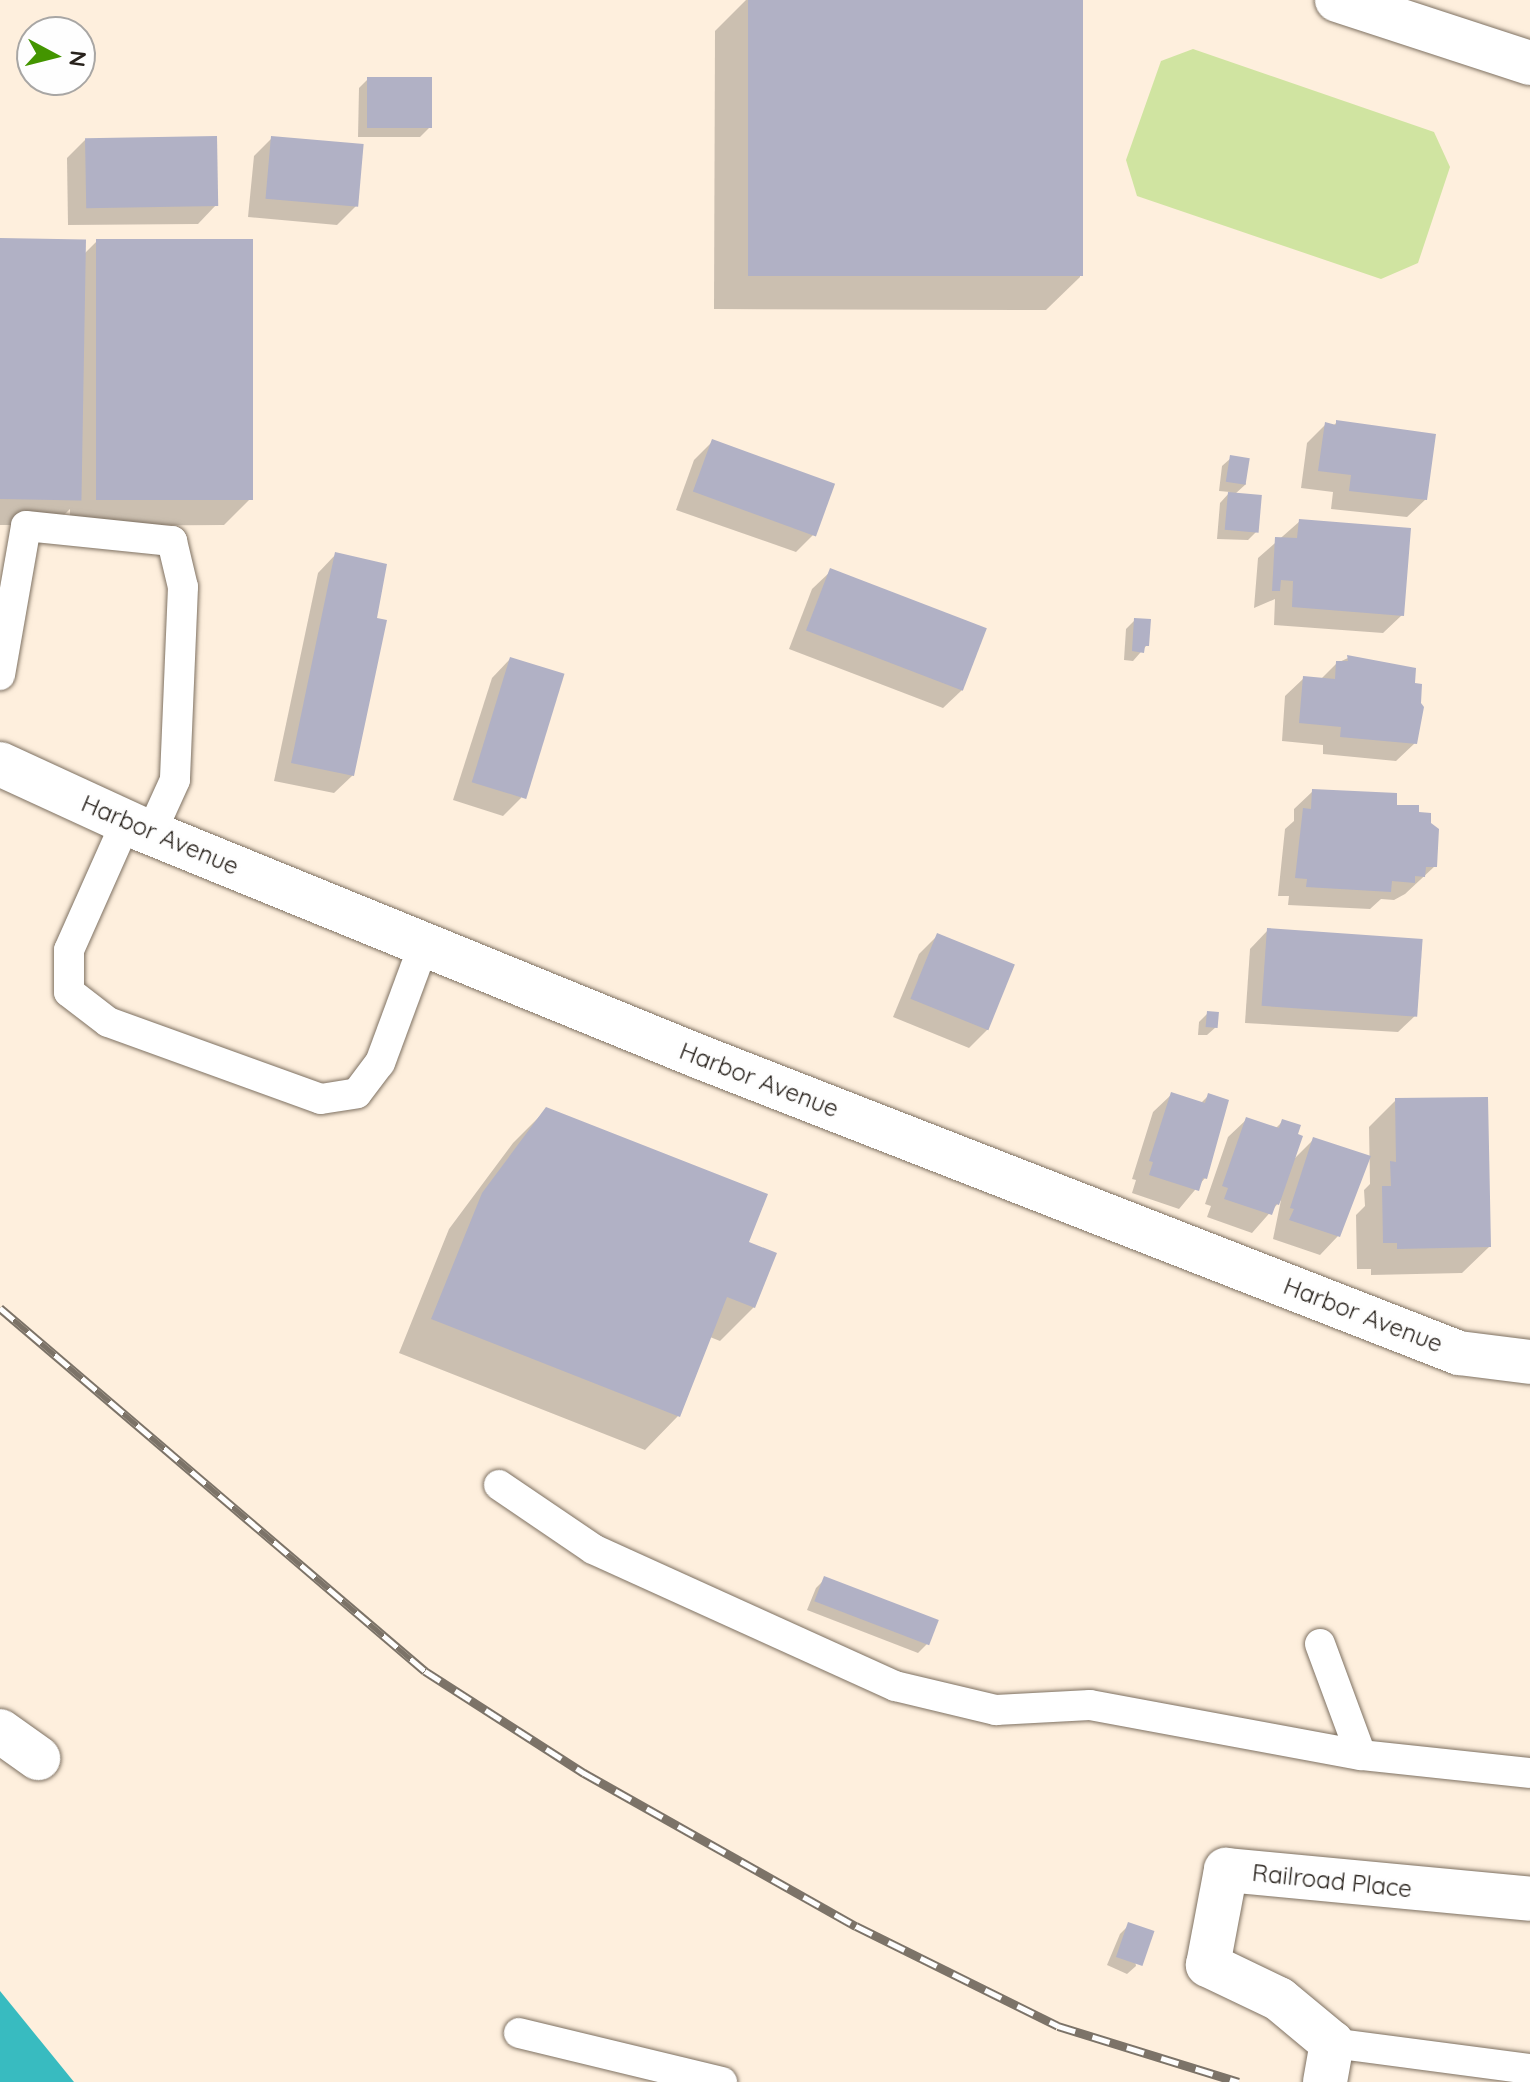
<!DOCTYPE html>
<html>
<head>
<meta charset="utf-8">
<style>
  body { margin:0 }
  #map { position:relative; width:1530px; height:2082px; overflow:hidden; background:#feefdd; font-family:Quicksand,sans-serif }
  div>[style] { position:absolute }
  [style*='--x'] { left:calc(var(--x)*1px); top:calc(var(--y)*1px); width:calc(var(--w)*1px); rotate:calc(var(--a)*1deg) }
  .green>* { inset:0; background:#d0e4a1 }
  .water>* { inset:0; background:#38bbc0 }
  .shadow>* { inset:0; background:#0003 }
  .building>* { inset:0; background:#b1b1c5; transform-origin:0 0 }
  .roads { filter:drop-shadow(0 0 2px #7e7162) drop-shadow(0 0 2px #7e7162) }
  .lane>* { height:30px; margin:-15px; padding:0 15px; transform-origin:15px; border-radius:15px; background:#fff }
  .street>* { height:44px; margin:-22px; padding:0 22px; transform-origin:22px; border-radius:22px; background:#fff }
  .secondary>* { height:44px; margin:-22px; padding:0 22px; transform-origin:22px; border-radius:22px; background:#fff }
  .rail>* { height:9px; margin-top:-4.5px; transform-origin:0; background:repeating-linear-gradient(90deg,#fefefe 0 18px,#7c7368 0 36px); box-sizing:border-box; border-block:2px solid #7c7368 }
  span { translate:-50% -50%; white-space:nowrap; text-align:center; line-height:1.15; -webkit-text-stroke:6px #fefefe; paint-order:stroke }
  .street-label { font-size:24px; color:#28221c }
  .north { position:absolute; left:16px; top:16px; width:80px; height:80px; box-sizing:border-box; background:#fefefe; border:2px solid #a8a6a4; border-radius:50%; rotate:97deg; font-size:22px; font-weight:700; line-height:32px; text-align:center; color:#28221c }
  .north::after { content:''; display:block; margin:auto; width:28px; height:36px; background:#439500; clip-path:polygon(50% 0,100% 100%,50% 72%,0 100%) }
</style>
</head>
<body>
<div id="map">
  <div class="green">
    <i style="clip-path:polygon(1193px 49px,1434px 132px,1450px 167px,1418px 263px,1381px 279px,1137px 196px,1126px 160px,1161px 61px)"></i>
  </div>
  <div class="water">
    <i style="clip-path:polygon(0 1991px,74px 2082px,0 2082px)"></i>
  </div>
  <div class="shadow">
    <i style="clip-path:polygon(746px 0,1081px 0,1080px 277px,1046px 310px,714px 309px,715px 31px)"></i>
    <i style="clip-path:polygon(368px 79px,429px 128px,420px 137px,358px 137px,359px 88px)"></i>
    <i style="clip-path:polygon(272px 138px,356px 206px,337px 225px,248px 217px,254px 156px)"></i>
    <i style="clip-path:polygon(85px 140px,216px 205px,198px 224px,68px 225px,67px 158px)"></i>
    <i style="clip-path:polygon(0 240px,83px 255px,97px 241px,250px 499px,224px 525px,70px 526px,70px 509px,54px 525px,0 525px)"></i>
    <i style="clip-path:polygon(1337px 422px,1426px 499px,1407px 517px,1331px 509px,1333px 492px,1301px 488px,1307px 443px,1325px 425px,1333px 426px)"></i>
    <i style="clip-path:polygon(712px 442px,814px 534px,796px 552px,676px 510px,694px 460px)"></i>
    <i style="clip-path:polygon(1231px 458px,1246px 484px,1235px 494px,1257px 531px,1248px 540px,1217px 539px,1220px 503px,1230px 492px,1219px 491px,1222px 466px)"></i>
    <i style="clip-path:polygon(1300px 521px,1402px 615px,1383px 633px,1274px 625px,1275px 599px,1254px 608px,1258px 558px)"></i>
    <i style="clip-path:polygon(336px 554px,353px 775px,334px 793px,274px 781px,318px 573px)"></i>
    <i style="clip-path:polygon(831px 571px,962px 690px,943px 708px,789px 649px,812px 589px)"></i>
    <i style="clip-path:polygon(1135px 620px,1147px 645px,1133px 661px,1124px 660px,1126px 629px)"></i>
    <i style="clip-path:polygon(1348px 658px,1415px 743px,1396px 761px,1323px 754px,1323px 745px,1282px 741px,1285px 696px,1304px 678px,1320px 680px,1337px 663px)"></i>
    <i style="clip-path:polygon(510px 659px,521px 798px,503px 816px,453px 800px,492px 678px)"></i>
    <i style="clip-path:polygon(1313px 791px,1416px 814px,1435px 866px,1405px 894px,1394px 900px,1381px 899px,1370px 909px,1288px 905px,1289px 896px,1278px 896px,1285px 829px,1294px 821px,1294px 809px)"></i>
    <i style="clip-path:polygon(1268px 930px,1417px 1014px,1398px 1032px,1245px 1023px,1250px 949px)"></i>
    <i style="clip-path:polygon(937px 936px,988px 1029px,969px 1048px,893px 1017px,919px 954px)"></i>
    <i style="clip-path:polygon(1208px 1013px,1216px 1027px,1207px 1035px,1198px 1035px,1199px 1022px)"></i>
    <i style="clip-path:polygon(1172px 1094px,1201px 1103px,1209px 1095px,1205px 1178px,1179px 1209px,1132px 1193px,1136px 1180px,1132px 1179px,1153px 1112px)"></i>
    <i style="clip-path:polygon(1396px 1100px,1489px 1247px,1462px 1273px,1371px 1275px,1371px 1269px,1357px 1269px,1356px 1215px,1365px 1206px,1364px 1190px,1370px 1184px,1369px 1127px)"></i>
    <i style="clip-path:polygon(547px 1109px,747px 1243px,754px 1307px,720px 1341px,710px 1337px,678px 1416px,645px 1450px,399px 1353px,449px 1229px,513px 1143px)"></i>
    <i style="clip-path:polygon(1247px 1119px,1275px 1129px,1283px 1121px,1296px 1135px,1292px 1161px,1314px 1139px,1338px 1236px,1320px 1255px,1273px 1239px,1281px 1200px,1252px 1233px,1207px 1217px,1211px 1206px,1205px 1204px,1228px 1137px)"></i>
    <i style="clip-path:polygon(825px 1579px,927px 1644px,918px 1653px,807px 1610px,816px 1588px)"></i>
    <i style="clip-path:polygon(1129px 1925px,1136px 1966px,1127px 1974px,1107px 1965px,1120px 1934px)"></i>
  </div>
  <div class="building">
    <i style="left:748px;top:0;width:335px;height:276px"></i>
    <i style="left:367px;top:77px;width:65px;height:51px"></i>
    <i style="left:217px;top:136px;width:70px;height:132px;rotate:89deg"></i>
    <i style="left:271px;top:136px;width:93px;height:63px;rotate:5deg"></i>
    <i style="left:0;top:238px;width:86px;height:261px;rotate:1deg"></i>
    <i style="left:96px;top:239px;width:157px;height:261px"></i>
    <i style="clip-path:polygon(1336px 420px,1436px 434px,1427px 500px,1349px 491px,1351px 475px,1318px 471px,1325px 422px,1336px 425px)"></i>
    <i style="left:712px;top:439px;width:131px;height:56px;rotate:20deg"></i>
    <i style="left:1230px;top:455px;width:20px;height:27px;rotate:9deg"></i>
    <i style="left:1228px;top:492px;width:34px;height:38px;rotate:5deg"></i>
    <i style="clip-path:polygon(1299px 519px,1411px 528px,1404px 616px,1292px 607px,1293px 581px,1281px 580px,1280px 591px,1272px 591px,1275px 537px,1297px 538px)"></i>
    <i style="clip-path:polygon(335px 552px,387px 564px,377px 618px,387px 620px,354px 776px,291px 763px)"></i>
    <i style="left:830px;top:568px;width:168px;height:67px;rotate:21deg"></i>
    <i style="clip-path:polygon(1134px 618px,1151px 619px,1149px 646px,1145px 646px,1144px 653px,1132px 651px)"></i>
    <i style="clip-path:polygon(1347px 655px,1416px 668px,1415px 683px,1422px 684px,1421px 703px,1424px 707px,1417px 744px,1340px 737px,1341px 727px,1299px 723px,1303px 676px,1335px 679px,1336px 661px,1348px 661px)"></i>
    <i style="left:510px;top:657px;width:57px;height:131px;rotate:17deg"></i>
    <i style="clip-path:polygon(1312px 789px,1397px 793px,1397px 805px,1419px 805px,1419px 812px,1431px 813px,1431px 823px,1439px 829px,1437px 867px,1426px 867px,1425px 877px,1415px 876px,1415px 883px,1392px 881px,1391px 892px,1306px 887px,1307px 879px,1295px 878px,1303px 808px,1311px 809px)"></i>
    <i style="left:1267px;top:928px;width:156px;height:78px;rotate:4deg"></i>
    <i style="left:937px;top:933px;width:84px;height:71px;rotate:22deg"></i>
    <i style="left:1207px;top:1011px;width:12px;height:16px;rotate:5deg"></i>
    <i style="clip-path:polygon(1171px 1092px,1205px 1103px,1208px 1093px,1229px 1100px,1207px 1179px,1203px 1178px,1199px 1191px,1149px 1175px,1153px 1162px,1149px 1161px)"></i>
    <i style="clip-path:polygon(1488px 1097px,1491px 1247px,1397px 1249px,1397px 1243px,1383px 1243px,1382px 1186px,1391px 1186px,1390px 1161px,1396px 1162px,1395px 1098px)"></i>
    <i style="clip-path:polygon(546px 1107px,768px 1194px,749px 1242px,777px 1253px,755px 1308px,727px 1297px,680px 1417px,431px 1319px,482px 1193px)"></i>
    <i style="clip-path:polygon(1246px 1117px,1279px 1128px,1282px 1119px,1301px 1125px,1298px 1134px,1303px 1136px,1279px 1205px,1276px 1204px,1272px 1215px,1224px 1199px,1228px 1188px,1222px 1186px)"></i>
    <i style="clip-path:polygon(1313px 1137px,1371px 1156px,1340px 1237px,1289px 1220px,1294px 1209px,1290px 1208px)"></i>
    <i style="left:824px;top:1576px;width:123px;height:27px;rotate:21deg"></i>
    <i style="left:1128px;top:1922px;width:28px;height:37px;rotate:19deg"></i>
  </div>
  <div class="roads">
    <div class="lane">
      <i style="--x:0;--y:675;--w:151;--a:-80.1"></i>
      <i style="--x:26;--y:526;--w:147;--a:5.9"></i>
      <i style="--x:172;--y:541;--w:47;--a:76.6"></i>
      <i style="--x:183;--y:587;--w:193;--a:92.4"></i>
      <i style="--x:175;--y:780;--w:58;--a:114.4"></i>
      <i style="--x:126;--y:822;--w:140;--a:114"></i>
      <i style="--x:69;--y:950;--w:42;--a:90"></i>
      <i style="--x:69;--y:992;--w:49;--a:37.6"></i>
      <i style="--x:108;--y:1022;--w:226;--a:19.9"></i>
      <i style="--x:321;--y:1099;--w:36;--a:-9"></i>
      <i style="--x:357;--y:1093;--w:38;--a:-53"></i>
      <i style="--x:380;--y:1063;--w:127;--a:-69.7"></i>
      <i style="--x:499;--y:1485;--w:114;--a:34.2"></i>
      <i style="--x:593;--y:1549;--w:332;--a:24.4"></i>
      <i style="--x:895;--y:1686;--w:104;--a:13.4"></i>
      <i style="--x:996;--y:1710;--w:94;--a:-3"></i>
      <i style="--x:1090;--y:1705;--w:276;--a:10.5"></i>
      <i style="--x:1320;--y:1644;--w:118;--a:69.7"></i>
      <i style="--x:1361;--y:1755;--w:170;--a:6.1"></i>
      <i style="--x:519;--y:2033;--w:209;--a:13.6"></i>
      <i style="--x:1332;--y:2043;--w:200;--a:7.5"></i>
    </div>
    <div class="street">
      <i style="--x:1337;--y:0;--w:203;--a:18.1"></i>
      <i style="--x:0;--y:1731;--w:47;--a:35.4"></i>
      <i style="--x:1325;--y:2082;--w:40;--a:-80"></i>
      <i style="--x:1332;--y:2043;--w:69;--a:-140.3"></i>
      <i style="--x:1279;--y:1999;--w:79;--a:-154.4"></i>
      <i style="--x:1208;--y:1965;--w:97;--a:-79.3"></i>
      <i style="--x:1226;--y:1870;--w:305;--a:5.4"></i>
    </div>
    <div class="secondary">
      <i style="--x:0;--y:764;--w:155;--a:24.7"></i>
      <i style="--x:141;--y:829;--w:604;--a:22.19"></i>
      <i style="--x:700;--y:1057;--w:815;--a:21.31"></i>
      <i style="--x:1459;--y:1353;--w:72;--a:7.2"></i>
    </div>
  </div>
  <div class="rail">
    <i style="--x:0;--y:1308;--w:559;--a:40.5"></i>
    <i style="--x:425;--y:1671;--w:189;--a:32.7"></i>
    <i style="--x:584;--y:1773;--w:312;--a:29.4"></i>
    <i style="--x:856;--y:1926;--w:225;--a:26.3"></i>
    <i style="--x:1058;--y:2026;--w:189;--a:17.2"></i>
  </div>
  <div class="street-label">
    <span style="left:160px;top:835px;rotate:23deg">Harbor Avenue</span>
    <span style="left:759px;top:1080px;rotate:21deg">Harbor Avenue</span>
    <span style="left:1363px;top:1315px;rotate:21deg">Harbor Avenue</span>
    <span style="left:1332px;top:1881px;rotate:6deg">Railroad Place</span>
  </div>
  <div class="north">N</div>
</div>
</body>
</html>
